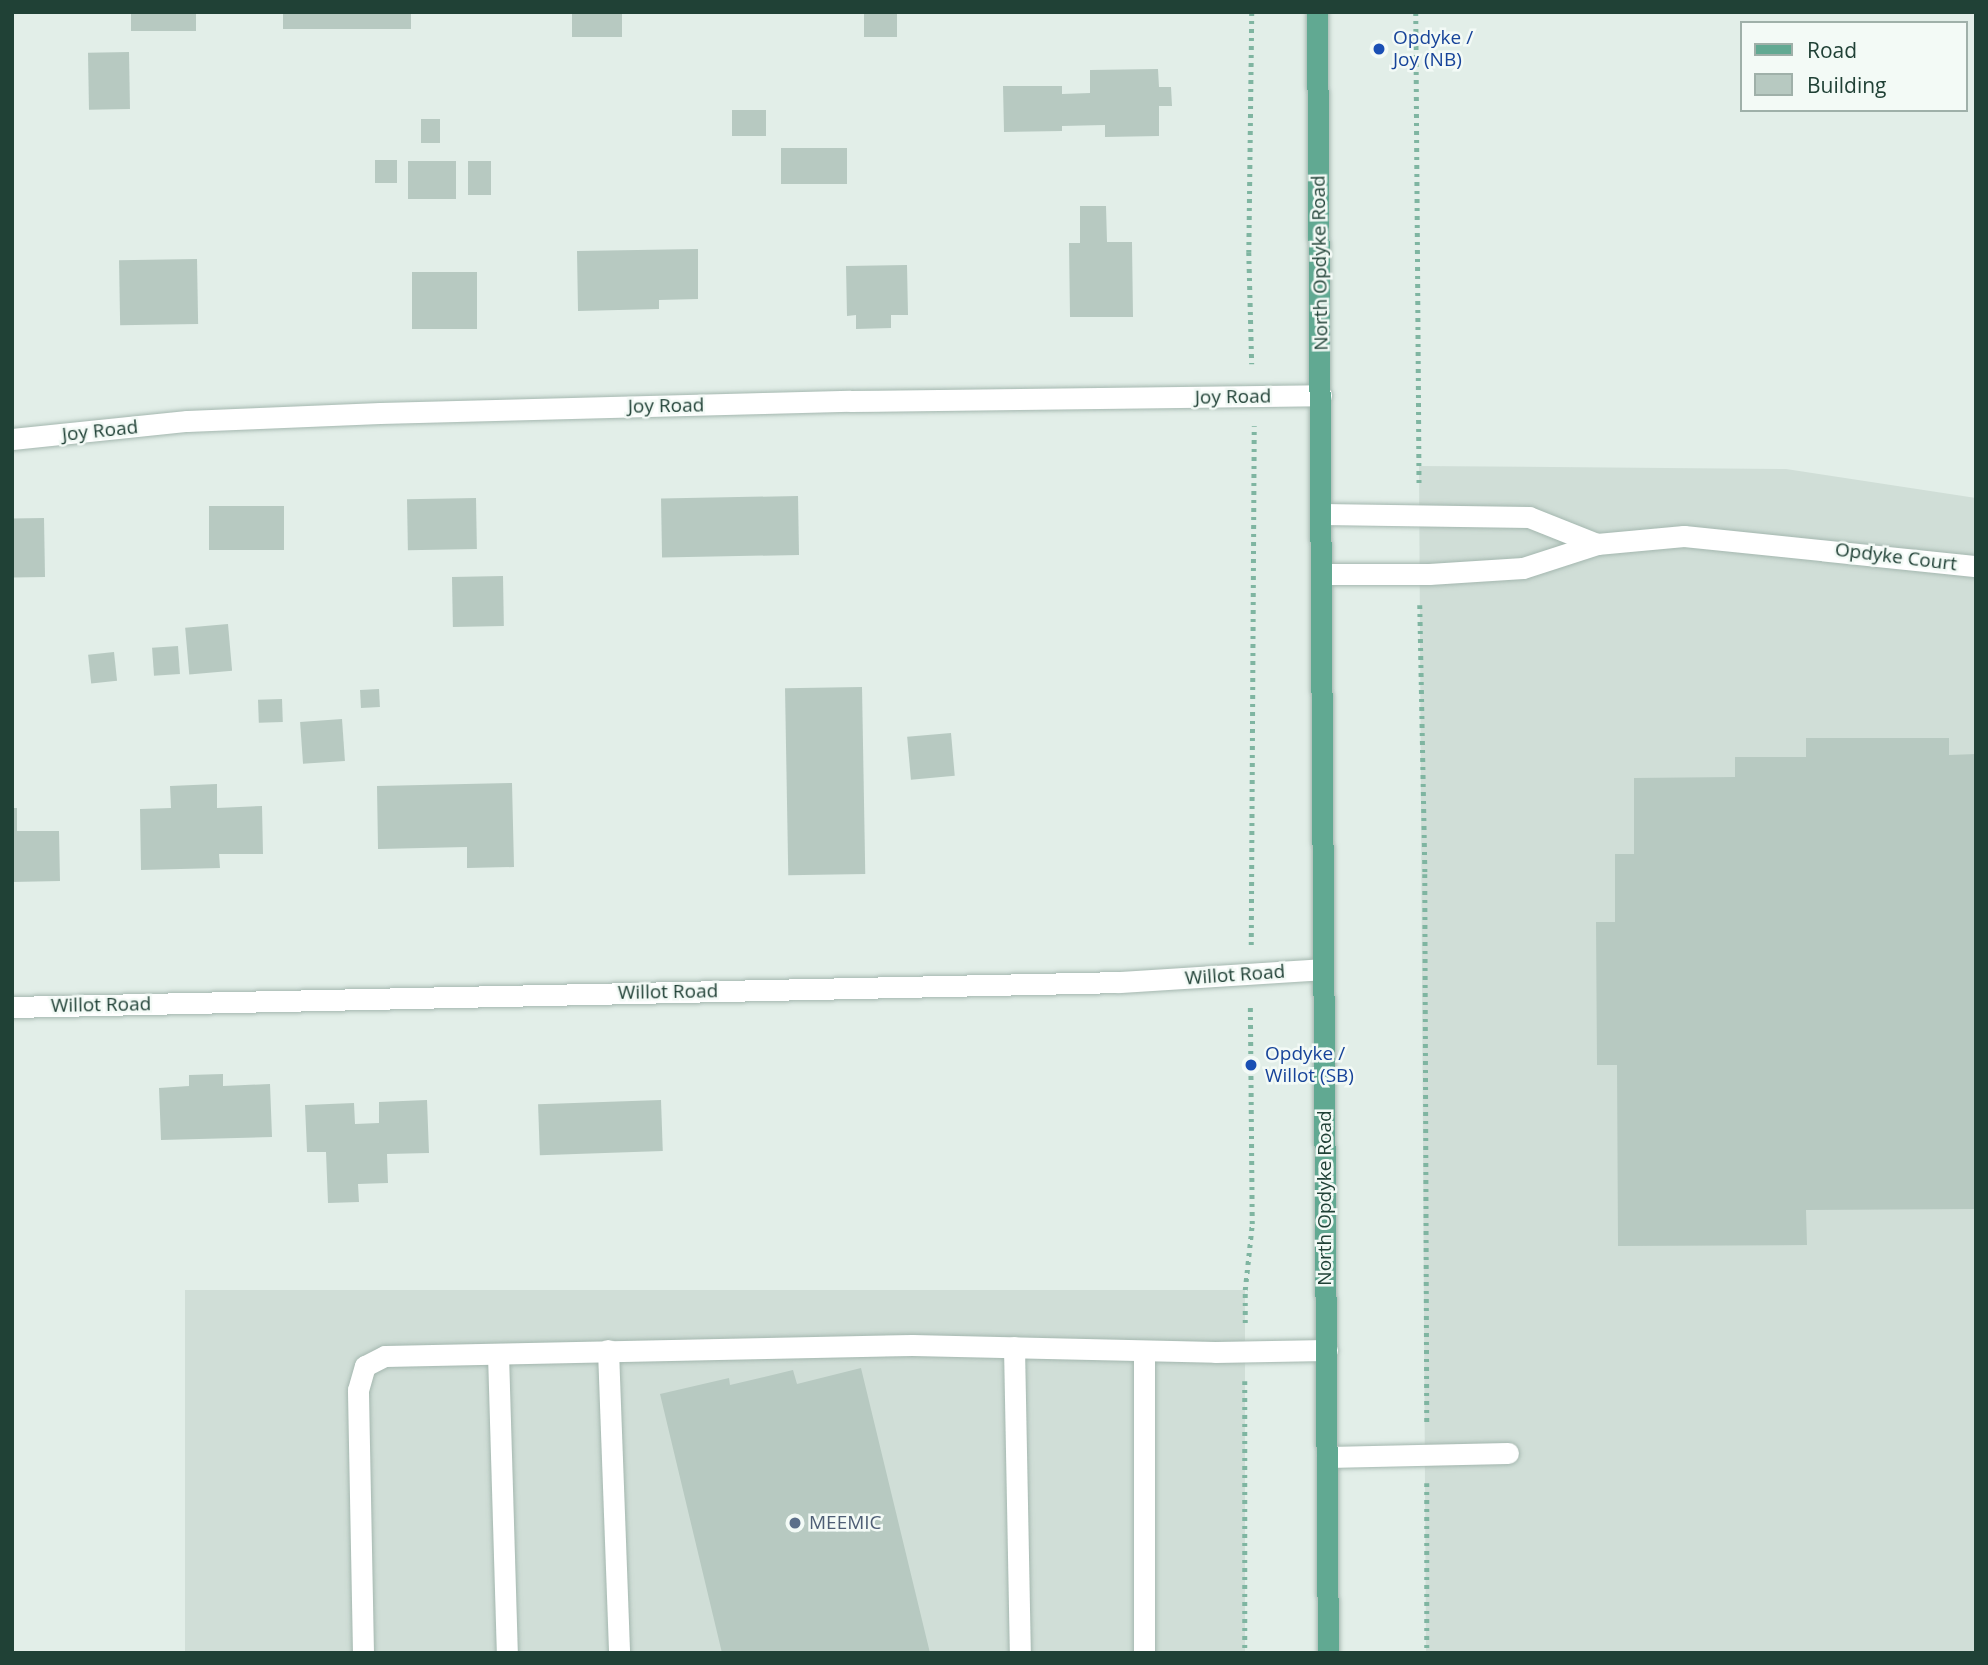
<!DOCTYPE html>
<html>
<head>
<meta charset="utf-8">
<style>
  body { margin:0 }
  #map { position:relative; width:1988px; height:1665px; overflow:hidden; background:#e2eee8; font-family:"Open Sans",sans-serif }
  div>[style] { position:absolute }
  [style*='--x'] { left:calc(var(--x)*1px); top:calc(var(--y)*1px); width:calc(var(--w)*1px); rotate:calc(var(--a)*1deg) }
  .built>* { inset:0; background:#d0ded7; transform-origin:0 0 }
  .building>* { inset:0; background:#b7c9c1; transform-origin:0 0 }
  .path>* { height:4.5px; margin-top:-2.25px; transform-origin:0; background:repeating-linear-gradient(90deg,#7fb5a1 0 3.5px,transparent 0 8.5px) }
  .roads { filter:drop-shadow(0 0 2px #a4b7af) drop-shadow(0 0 2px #a4b7af) }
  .minor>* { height:21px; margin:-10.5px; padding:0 10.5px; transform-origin:10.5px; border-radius:10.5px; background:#fff }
  .major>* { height:21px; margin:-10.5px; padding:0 10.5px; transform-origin:10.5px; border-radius:10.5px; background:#61a992 }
  .dots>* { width:19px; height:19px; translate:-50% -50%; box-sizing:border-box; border:4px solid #f3faf6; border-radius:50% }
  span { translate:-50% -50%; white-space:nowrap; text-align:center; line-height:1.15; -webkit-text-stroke:5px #f3faf6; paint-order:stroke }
  .transit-label { font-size:19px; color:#164399 }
  .left { translate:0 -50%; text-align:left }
  .street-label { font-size:19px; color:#204136 }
  .service-label { font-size:19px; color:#4e5e75 }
  .frame { position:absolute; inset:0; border:14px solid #204136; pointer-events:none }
  .legend { position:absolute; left:1740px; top:21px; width:228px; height:91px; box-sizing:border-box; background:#f3faf6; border:2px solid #9fb0a9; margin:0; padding:9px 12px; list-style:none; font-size:21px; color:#204136 }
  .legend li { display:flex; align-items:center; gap:14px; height:35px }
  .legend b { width:35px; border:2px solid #9fb0a9 }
</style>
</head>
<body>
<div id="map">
  <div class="built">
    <i style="clip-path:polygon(1419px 466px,1786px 469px,1976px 498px,1976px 1653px,1426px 1653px)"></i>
    <i style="left:1245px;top:1290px;width:363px;height:1060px;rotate:90deg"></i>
  </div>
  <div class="building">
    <i style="left:131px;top:12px;width:65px;height:19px"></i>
    <i style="left:283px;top:12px;width:128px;height:17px"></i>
    <i style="left:572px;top:12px;width:50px;height:25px"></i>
    <i style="left:864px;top:12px;width:33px;height:25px"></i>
    <i style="left:129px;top:52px;width:57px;height:41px;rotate:89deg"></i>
    <i style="clip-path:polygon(1158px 69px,1159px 87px,1171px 87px,1172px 106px,1159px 106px,1159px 136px,1105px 137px,1105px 125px,1062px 126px,1062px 131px,1004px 132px,1003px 86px,1062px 86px,1062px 94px,1090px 93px,1090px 70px)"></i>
    <i style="left:766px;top:110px;width:26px;height:34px;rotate:90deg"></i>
    <i style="left:421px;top:119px;width:19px;height:24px"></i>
    <i style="left:847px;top:148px;width:36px;height:66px;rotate:90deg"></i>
    <i style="left:375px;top:160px;width:22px;height:23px"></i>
    <i style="left:408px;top:161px;width:48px;height:38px"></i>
    <i style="left:468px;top:161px;width:23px;height:34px"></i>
    <i style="clip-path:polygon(1080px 206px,1106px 206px,1107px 242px,1132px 242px,1133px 317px,1070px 317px,1069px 243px,1080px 243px)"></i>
    <i style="clip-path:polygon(698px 249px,698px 299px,659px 300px,659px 309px,578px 311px,577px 251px)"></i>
    <i style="left:197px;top:259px;width:65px;height:78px;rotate:89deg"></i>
    <i style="clip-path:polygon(907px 265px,908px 315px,891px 315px,891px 328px,856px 329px,856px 315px,847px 316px,846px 266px)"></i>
    <i style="left:412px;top:272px;width:65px;height:57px"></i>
    <i style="left:798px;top:496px;width:59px;height:137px;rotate:89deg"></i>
    <i style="left:476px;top:498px;width:51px;height:69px;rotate:89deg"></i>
    <i style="left:209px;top:506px;width:75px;height:44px"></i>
    <i style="left:44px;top:518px;width:59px;height:32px;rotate:89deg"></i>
    <i style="left:503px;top:576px;width:50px;height:51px;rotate:89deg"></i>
    <i style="left:228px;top:624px;width:47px;height:43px;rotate:85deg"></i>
    <i style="left:178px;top:646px;width:28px;height:26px;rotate:86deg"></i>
    <i style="left:114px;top:652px;width:29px;height:26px;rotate:84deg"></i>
    <i style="left:862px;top:687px;width:187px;height:77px;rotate:89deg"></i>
    <i style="left:379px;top:689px;width:18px;height:19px;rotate:87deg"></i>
    <i style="left:282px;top:699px;width:23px;height:24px;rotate:88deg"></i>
    <i style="left:342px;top:719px;width:42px;height:42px;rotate:86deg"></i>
    <i style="left:951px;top:733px;width:43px;height:44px;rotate:85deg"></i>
    <i style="clip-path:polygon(1806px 738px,1949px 738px,1949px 755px,1976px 754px,1976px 1209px,1806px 1210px,1807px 1245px,1618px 1246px,1617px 1065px,1597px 1065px,1596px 922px,1615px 922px,1615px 854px,1634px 854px,1634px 778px,1735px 777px,1735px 757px,1806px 757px)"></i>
    <i style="clip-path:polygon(512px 783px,514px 867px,467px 868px,467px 847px,378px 849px,377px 786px)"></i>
    <i style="clip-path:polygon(217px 784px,217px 808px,262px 806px,263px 854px,219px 854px,220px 868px,141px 870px,140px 809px,171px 808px,170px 786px)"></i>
    <i style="clip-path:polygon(12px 808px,17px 808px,17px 831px,59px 831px,60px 881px,12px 882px)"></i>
    <i style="clip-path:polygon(223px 1074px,223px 1086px,270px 1084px,272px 1137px,161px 1140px,159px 1088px,189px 1086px,189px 1075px)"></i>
    <i style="clip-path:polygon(427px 1100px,429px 1153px,387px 1154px,388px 1183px,358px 1184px,359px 1202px,328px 1203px,326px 1152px,307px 1152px,305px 1105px,354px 1103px,355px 1124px,379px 1123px,379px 1102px)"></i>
    <i style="left:661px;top:1100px;width:51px;height:123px;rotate:88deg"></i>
    <i style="clip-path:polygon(861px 1368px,930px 1653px,722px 1653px,660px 1394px,729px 1378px,730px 1385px,793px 1370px,797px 1384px)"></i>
  </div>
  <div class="path">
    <i style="--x:1252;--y:12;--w:240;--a:90.7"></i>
    <i style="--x:1249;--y:252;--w:112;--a:88.5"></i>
    <i style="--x:1416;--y:12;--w:472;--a:89.6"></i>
    <i style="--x:1420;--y:605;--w:269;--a:88.9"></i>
    <i style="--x:1425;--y:874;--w:551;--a:89.79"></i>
    <i style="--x:1251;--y:945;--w:519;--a:-89.67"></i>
    <i style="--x:1245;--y:1323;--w:33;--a:-90"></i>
    <i style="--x:1245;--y:1290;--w:66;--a:-83.9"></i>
    <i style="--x:1252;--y:1224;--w:221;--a:-90.5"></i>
    <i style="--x:1245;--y:1381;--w:272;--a:90"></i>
    <i style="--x:1427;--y:1483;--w:170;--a:90"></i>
  </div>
  <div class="roads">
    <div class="minor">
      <i style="--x:12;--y:439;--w:176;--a:-5.9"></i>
      <i style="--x:187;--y:421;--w:193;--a:-2.4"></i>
      <i style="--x:380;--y:413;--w:470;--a:-1.5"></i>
      <i style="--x:850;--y:401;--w:471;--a:-0.7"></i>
      <i style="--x:1322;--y:514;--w:207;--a:0.8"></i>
      <i style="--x:1529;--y:517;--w:73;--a:21.7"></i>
      <i style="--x:1322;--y:574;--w:107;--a:0"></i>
      <i style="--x:1429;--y:574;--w:94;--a:-3.7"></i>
      <i style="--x:1523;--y:568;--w:78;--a:-18"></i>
      <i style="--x:1597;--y:544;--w:87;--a:-5.3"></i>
      <i style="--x:1684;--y:536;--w:294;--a:5.9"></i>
      <i style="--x:12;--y:1007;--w:1107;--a:-1.29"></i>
      <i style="--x:1119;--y:982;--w:204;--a:-3.6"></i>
      <i style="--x:1014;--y:1347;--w:306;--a:88.9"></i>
      <i style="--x:608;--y:1350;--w:303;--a:87.9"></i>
      <i style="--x:1144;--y:1351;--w:302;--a:90"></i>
      <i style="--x:498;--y:1354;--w:299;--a:88.3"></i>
      <i style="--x:1327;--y:1457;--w:181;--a:-1.3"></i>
      <i style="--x:363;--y:1653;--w:263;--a:-91.1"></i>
      <i style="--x:358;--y:1390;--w:25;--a:-74"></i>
      <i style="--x:365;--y:1366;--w:22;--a:-27"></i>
      <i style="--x:385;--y:1356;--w:527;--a:-1.2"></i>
      <i style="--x:912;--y:1345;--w:303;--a:1.3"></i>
      <i style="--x:1215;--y:1352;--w:112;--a:-1"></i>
    </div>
    <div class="major">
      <i style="--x:1317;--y:12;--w:1641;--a:89.62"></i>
    </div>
  </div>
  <div class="dots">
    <i style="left:1379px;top:49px;background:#1a4fb4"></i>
    <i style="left:1251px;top:1065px;background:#1a4fb4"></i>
    <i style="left:795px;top:1523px;background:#5c6f8a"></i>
  </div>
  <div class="transit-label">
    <span class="left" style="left:1393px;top:49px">Opdyke /<br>Joy (NB)</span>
    <span class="left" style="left:1265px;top:1065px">Opdyke /<br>Willot (SB)</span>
  </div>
  <div class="street-label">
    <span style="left:1320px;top:263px;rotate:-91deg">North Opdyke Road</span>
    <span style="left:1233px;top:397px;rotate:-1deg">Joy Road</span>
    <span style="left:666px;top:406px;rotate:-1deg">Joy Road</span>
    <span style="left:100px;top:431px;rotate:-6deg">Joy Road</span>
    <span style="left:1896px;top:557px;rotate:7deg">Opdyke Court</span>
    <span style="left:1235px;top:975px;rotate:-4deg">Willot Road</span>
    <span style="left:668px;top:992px;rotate:-1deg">Willot Road</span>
    <span style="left:101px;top:1005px;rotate:-1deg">Willot Road</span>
    <span style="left:1325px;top:1198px;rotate:-90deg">North Opdyke Road</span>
  </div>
  <div class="service-label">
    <span class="left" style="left:809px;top:1523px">MEEMIC</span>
  </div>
  <div class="frame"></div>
  <ul class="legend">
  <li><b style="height:9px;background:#61a992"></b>Road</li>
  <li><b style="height:19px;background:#b7c9c1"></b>Building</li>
  </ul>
</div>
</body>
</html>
